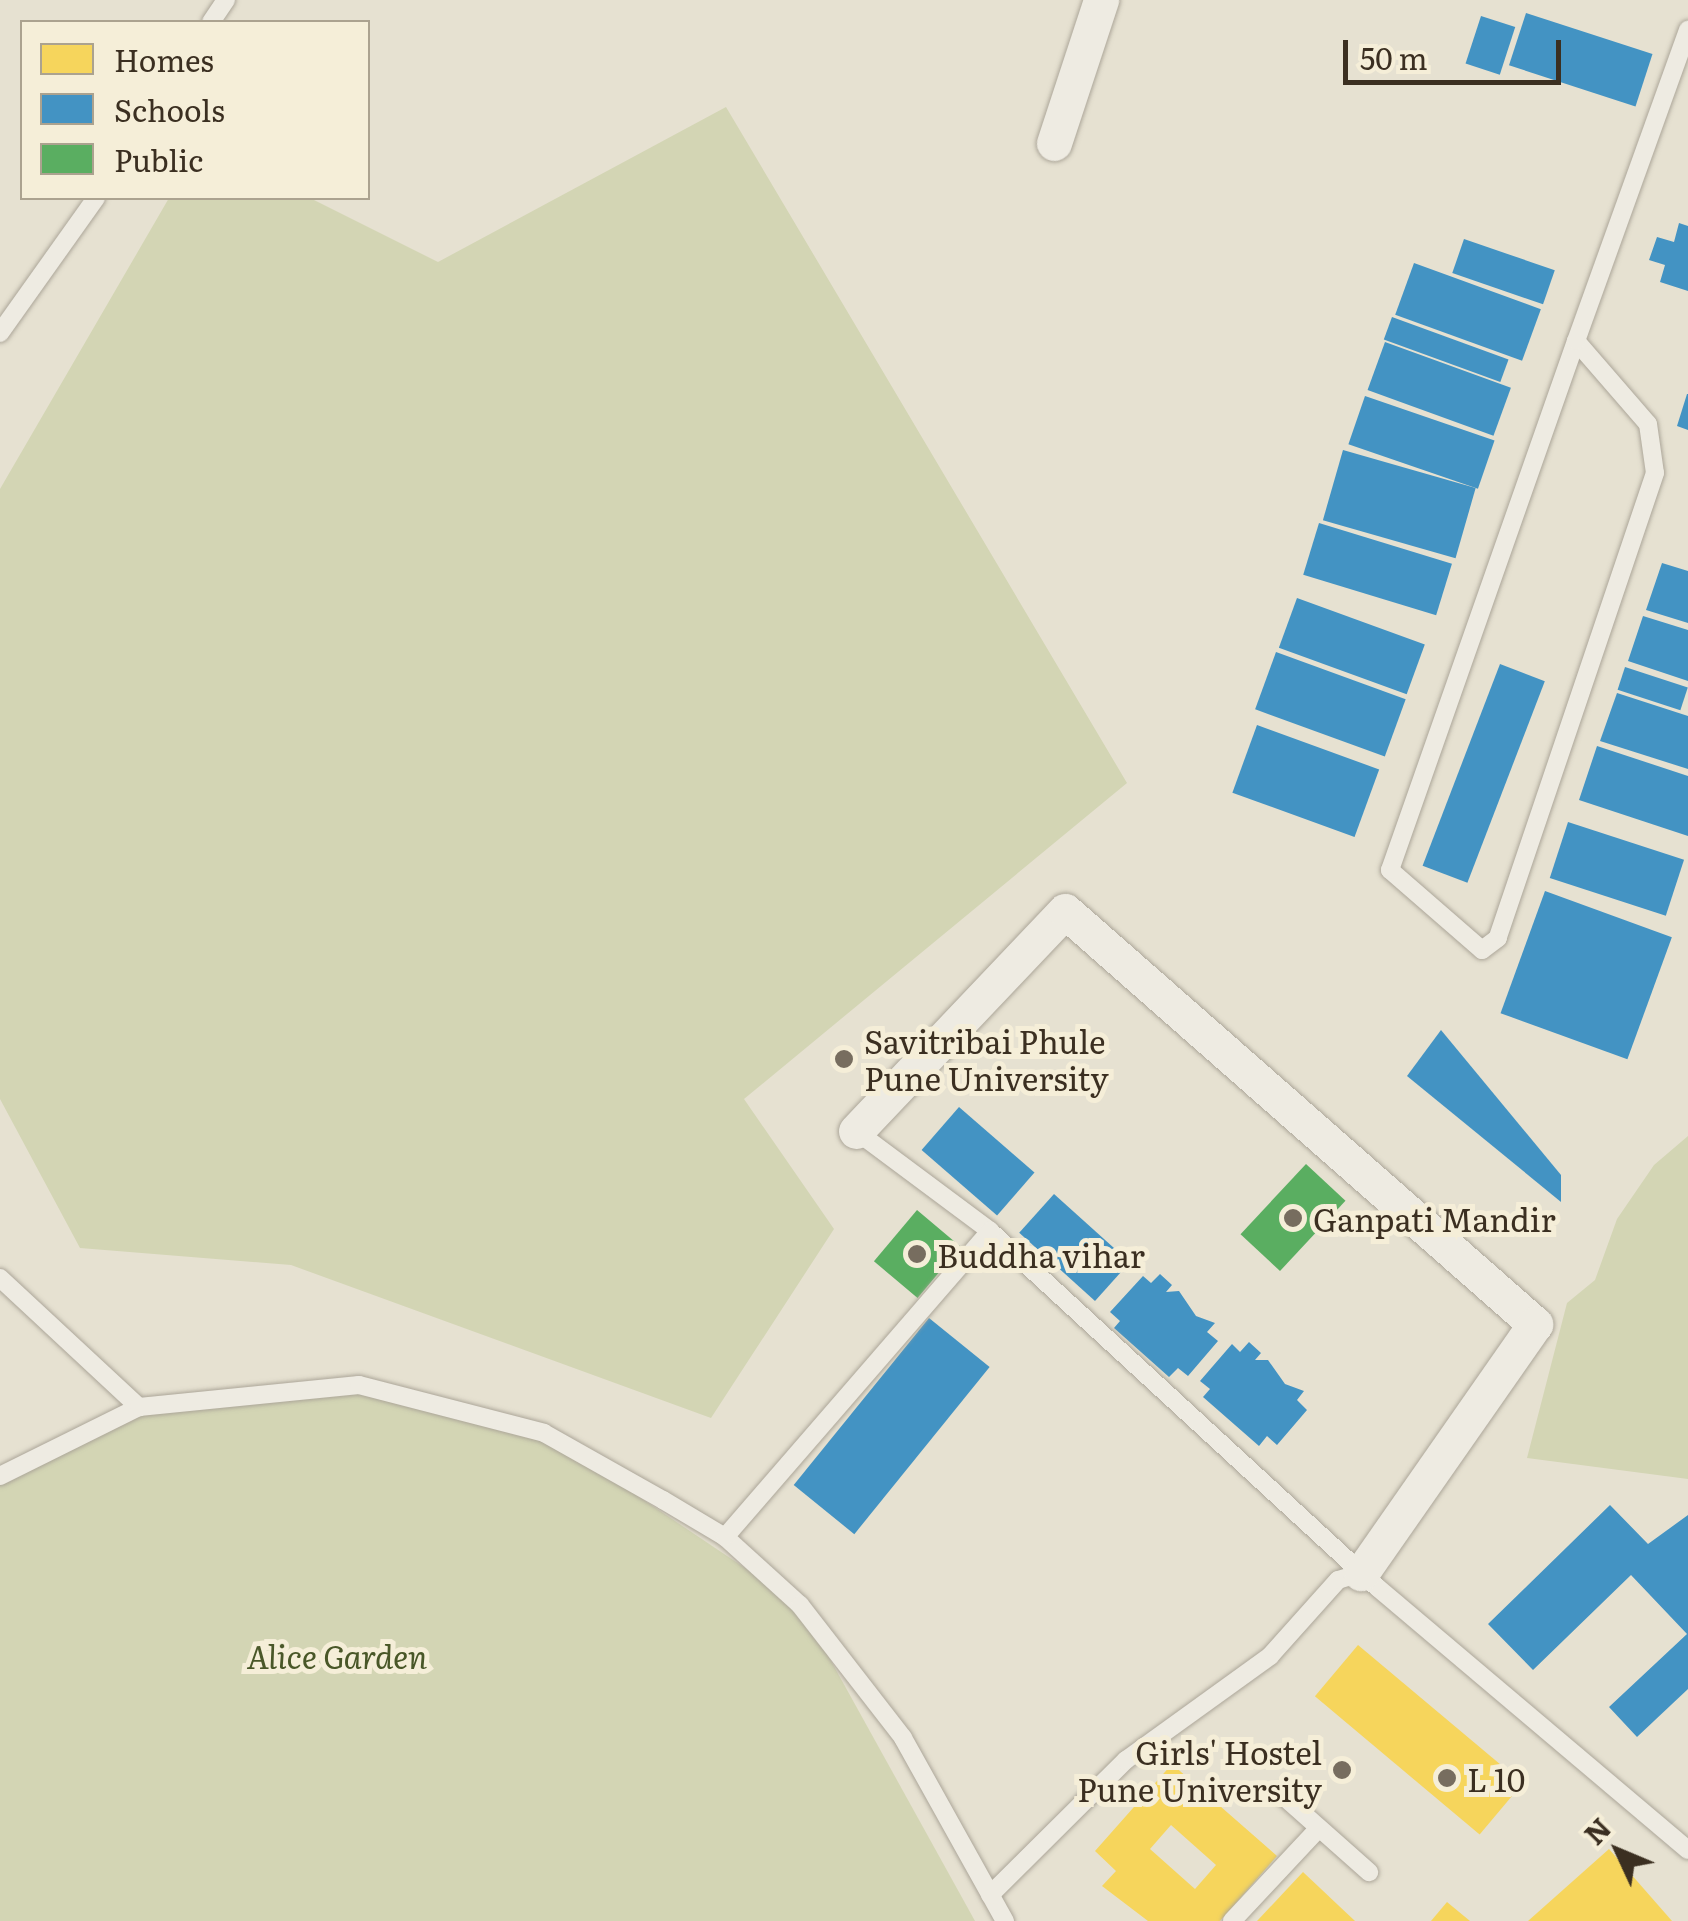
<!DOCTYPE html>
<html>
<head>
<meta charset="utf-8">
<style>
  body { margin:0 }
  #map { position:relative; width:1688px; height:1921px; overflow:hidden; background:#e6e1d1; font-family:Literata,serif }
  div>[style] { position:absolute }
  [style*='--x'] { left:calc(var(--x)*1px); top:calc(var(--y)*1px); width:calc(var(--w)*1px); rotate:calc(var(--a)*1deg) }
  .green>* { inset:0; background:#d3d5b4 }
  .homes>* { inset:0; background:#f6d55c; transform-origin:0 0 }
  .schools>* { inset:0; background:#4393c3; transform-origin:0 0 }
  .public>* { inset:0; background:#5aae61; transform-origin:0 0 }
  .roads { filter:drop-shadow(0 0 2px #aca699) drop-shadow(0 0 2px #aca699) }
  .service>* { height:18px; margin:-9px; padding:0 9px; transform-origin:9px; border-radius:9px; background:#eeebe2 }
  .minor>* { height:35px; margin:-17.5px; padding:0 17.5px; transform-origin:17.5px; border-radius:17.5px; background:#eeebe2 }
  .dots>* { width:28px; height:28px; translate:-50% -50%; box-sizing:border-box; border:5px solid #f5eed8; border-radius:50% }
  span { translate:-50% -50%; white-space:nowrap; text-align:center; line-height:1.15; -webkit-text-stroke:10px #f5eed8; paint-order:stroke }
  .poi-label { font-size:32px; color:#3b2f21 }
  .left { translate:0 -50%; text-align:left }
  .right { translate:-100% -50%; text-align:right }
  .park-label { font-size:32px; color:#495728; font-style:italic }
  .legend { position:absolute; left:20px; top:20px; width:350px; height:180px; box-sizing:border-box; background:#f5eed8; border:2px solid #aba28f; margin:0; padding:12px 18px; list-style:none; font-size:30px; color:#3b2f21 }
  .legend li { display:flex; align-items:center; gap:20px; height:50px }
  .legend b { width:50px; border:2px solid #aba28f }
  .north { position:absolute; left:1568px; top:1801px; width:100px; height:100px; -webkit-text-stroke:8px #f5eed8; paint-order:stroke; rotate:314deg; font-size:28px; font-weight:700; line-height:40px; text-align:center; color:#3b2f21 }
  .north::after { content:''; display:block; margin:auto; width:35px; height:45px; background:#3b2f21; clip-path:polygon(50% 0,100% 100%,50% 72%,0 100%) }
  .scale { position:absolute; left:1343px; top:40px; width:218px; height:45px; box-sizing:border-box; border:5px solid #3b2f21; border-top:0; padding-left:12px; font-size:30px; line-height:35px; white-space:nowrap; color:#3b2f21; -webkit-text-stroke:8px #f5eed8; paint-order:stroke }
</style>
</head>
<body>
<div id="map">
  <div class="green">
    <i style="clip-path:polygon(726px 107px,1127px 783px,744px 1099px,834px 1229px,711px 1418px,291px 1265px,80px 1248px,0 1099px,0 489px,169px 198px,310px 198px,438px 262px)"></i>
    <i style="clip-path:polygon(1688px 1136px,1688px 1479px,1527px 1458px,1567px 1303px,1595px 1280px,1617px 1219px,1654px 1165px)"></i>
    <i style="clip-path:polygon(359px 1385px,544px 1433px,800px 1605px,975px 1921px,0 1921px,0 1476px,139px 1407px)"></i>
  </div>
  <div class="homes">
    <i style="left:1358px;top:1645px;width:215px;height:67px;rotate:40deg"></i>
    <i style="clip-path:polygon(evenodd,1172px 1764px,1277px 1856px,1220px 1921px,1148px 1921px,1102px 1886px,1116px 1871px,1095px 1851px,1172px 1764px,1171px 1825px,1216px 1865px,1195px 1889px,1150px 1849px,1171px 1825px)"></i>
    <i style="clip-path:polygon(1609px 1849px,1672px 1921px,1528px 1921px)"></i>
    <i style="clip-path:polygon(1303px 1872px,1355px 1921px,1257px 1921px)"></i>
    <i style="clip-path:polygon(1447px 1902px,1470px 1921px,1431px 1921px)"></i>
  </div>
  <div class="schools">
    <i style="left:1526px;top:13px;width:133px;height:55px;rotate:18deg"></i>
    <i style="left:1481px;top:16px;width:36px;height:50px;rotate:18deg"></i>
    <i style="clip-path:polygon(1679px 223px,1688px 226px,1688px 291px,1660px 282px,1665px 265px,1649px 260px,1657px 237px,1674px 242px)"></i>
    <i style="left:1464px;top:239px;width:96px;height:36px;rotate:19deg"></i>
    <i style="left:1414px;top:263px;width:135px;height:55px;rotate:20deg"></i>
    <i style="left:1392px;top:317px;width:124px;height:24px;rotate:20deg"></i>
    <i style="left:1385px;top:342px;width:134px;height:51px;rotate:20deg"></i>
    <i style="clip-path:polygon(1687px 394px,1688px 394px,1688px 430px,1677px 426px)"></i>
    <i style="left:1365px;top:396px;width:137px;height:51px;rotate:19deg"></i>
    <i style="left:1343px;top:450px;width:138px;height:73px;rotate:16deg"></i>
    <i style="left:1319px;top:523px;width:139px;height:54px;rotate:17deg"></i>
    <i style="clip-path:polygon(1662px 563px,1688px 571px,1688px 623px,1646px 610px)"></i>
    <i style="left:1297px;top:598px;width:136px;height:53px;rotate:20deg"></i>
    <i style="clip-path:polygon(1643px 616px,1688px 630px,1688px 681px,1628px 661px)"></i>
    <i style="left:1276px;top:652px;width:138px;height:61px;rotate:20deg"></i>
    <i style="left:1500px;top:664px;width:48px;height:216px;rotate:21deg"></i>
    <i style="left:1625px;top:667px;width:66px;height:24px;rotate:18deg"></i>
    <i style="clip-path:polygon(1617px 693px,1688px 716px,1688px 769px,1600px 741px)"></i>
    <i style="left:1257px;top:725px;width:130px;height:72px;rotate:20deg"></i>
    <i style="clip-path:polygon(1597px 746px,1688px 776px,1688px 836px,1579px 800px)"></i>
    <i style="left:1568px;top:822px;width:122px;height:59px;rotate:18deg"></i>
    <i style="left:1545px;top:891px;width:135px;height:130px;rotate:20deg"></i>
    <i style="clip-path:polygon(1441px 1030px,1561px 1175px,1561px 1202px,1407px 1076px)"></i>
    <i style="left:959px;top:1107px;width:100px;height:57px;rotate:41deg"></i>
    <i style="left:1054px;top:1194px;width:102px;height:52px;rotate:42deg"></i>
    <i style="clip-path:polygon(1160px 1274px,1172px 1285px,1166px 1292px,1179px 1291px,1196px 1316px,1215px 1323px,1207px 1332px,1218px 1341px,1188px 1376px,1178px 1368px,1169px 1377px,1114px 1328px,1120px 1321px,1110px 1312px,1143px 1276px,1151px 1283px)"></i>
    <i style="left:929px;top:1318px;width:78px;height:215px;rotate:39deg"></i>
    <i style="clip-path:polygon(1249px 1342px,1261px 1353px,1255px 1360px,1268px 1360px,1285px 1384px,1304px 1391px,1297px 1400px,1307px 1410px,1277px 1445px,1267px 1436px,1259px 1446px,1203px 1397px,1210px 1389px,1200px 1381px,1232px 1344px,1240px 1352px)"></i>
    <i style="clip-path:polygon(1610px 1505px,1648px 1544px,1688px 1515px,1688px 1689px,1637px 1737px,1609px 1707px,1687px 1634px,1631px 1575px,1533px 1670px,1488px 1624px)"></i>
  </div>
  <div class="public">
    <i style="left:1306px;top:1164px;width:54px;height:96px;rotate:43deg"></i>
    <i style="left:917px;top:1210px;width:57px;height:67px;rotate:40deg"></i>
  </div>
  <div class="roads">
    <div class="service">
      <i style="--x:211;--y:22;--w:27;--a:-56"></i>
      <i style="--x:0;--y:333;--w:166;--a:-54.6"></i>
      <i style="--x:1576;--y:341;--w:110;--a:49.1"></i>
      <i style="--x:1648;--y:424;--w:49;--a:81.9"></i>
      <i style="--x:1655;--y:473;--w:491;--a:108.7"></i>
      <i style="--x:1498;--y:938;--w:20;--a:143"></i>
      <i style="--x:1482;--y:950;--w:122;--a:-139"></i>
      <i style="--x:1390;--y:870;--w:561;--a:-70.63"></i>
      <i style="--x:1576;--y:341;--w:331;--a:-70.2"></i>
      <i style="--x:856;--y:1131;--w:167;--a:36.7"></i>
      <i style="--x:990;--y:1231;--w:527;--a:42.62"></i>
      <i style="--x:1378;--y:1588;--w:406;--a:40.2"></i>
      <i style="--x:0;--y:1278;--w:190;--a:42.9"></i>
      <i style="--x:139;--y:1407;--w:155;--a:153.6"></i>
      <i style="--x:139;--y:1407;--w:221;--a:-5.7"></i>
      <i style="--x:359;--y:1385;--w:191;--a:14.5"></i>
      <i style="--x:544;--y:1433;--w:137;--a:29.4"></i>
      <i style="--x:663;--y:1500;--w:72;--a:30.8"></i>
      <i style="--x:725;--y:1537;--w:101;--a:42.2"></i>
      <i style="--x:800;--y:1605;--w:168;--a:52.2"></i>
      <i style="--x:903;--y:1738;--w:210;--a:60.9"></i>
      <i style="--x:725;--y:1537;--w:405;--a:-49.1"></i>
      <i style="--x:1281;--y:1794;--w:118;--a:41.6"></i>
      <i style="--x:990;--y:1895;--w:192;--a:-44.8"></i>
      <i style="--x:1126;--y:1760;--w:178;--a:-35.8"></i>
      <i style="--x:1270;--y:1656;--w:102;--a:-48.2"></i>
      <i style="--x:1338;--y:1580;--w:24;--a:-17"></i>
      <i style="--x:1232;--y:1921;--w:127;--a:-46.9"></i>
    </div>
    <div class="minor">
      <i style="--x:1054;--y:143;--w:151;--a:-71.8"></i>
      <i style="--x:856;--y:1131;--w:303;--a:-46.5"></i>
      <i style="--x:1065;--y:911;--w:626;--a:41.31"></i>
      <i style="--x:1535;--y:1324;--w:304;--a:124.9"></i>
    </div>
  </div>
  <div class="dots">
    <i style="left:844px;top:1059px;background:#776d5f"></i>
    <i style="left:1293px;top:1218px;background:#776d5f"></i>
    <i style="left:917px;top:1254px;background:#776d5f"></i>
    <i style="left:1342px;top:1770px;background:#776d5f"></i>
    <i style="left:1447px;top:1778px;background:#776d5f"></i>
  </div>
  <div class="poi-label">
    <span class="left" style="left:864px;top:1059px">Savitribai Phule<br>Pune University</span>
    <span class="left" style="left:1313px;top:1218px">Ganpati Mandir</span>
    <span class="left" style="left:937px;top:1254px">Buddha vihar</span>
    <span class="right" style="left:1322px;top:1770px">Girls' Hostel<br>Pune University</span>
    <span class="left" style="left:1467px;top:1778px">L 10</span>
  </div>
  <div class="park-label">
    <span style="left:337px;top:1655px">Alice Garden</span>
  </div>
  <ul class="legend">
  <li><b style="height:28px;background:#f6d55c"></b>Homes</li>
  <li><b style="height:28px;background:#4393c3"></b>Schools</li>
  <li><b style="height:28px;background:#5aae61"></b>Public</li>
  </ul>
  <div class="north">N</div>
  <div class="scale">50 m</div>
</div>
</body>
</html>
